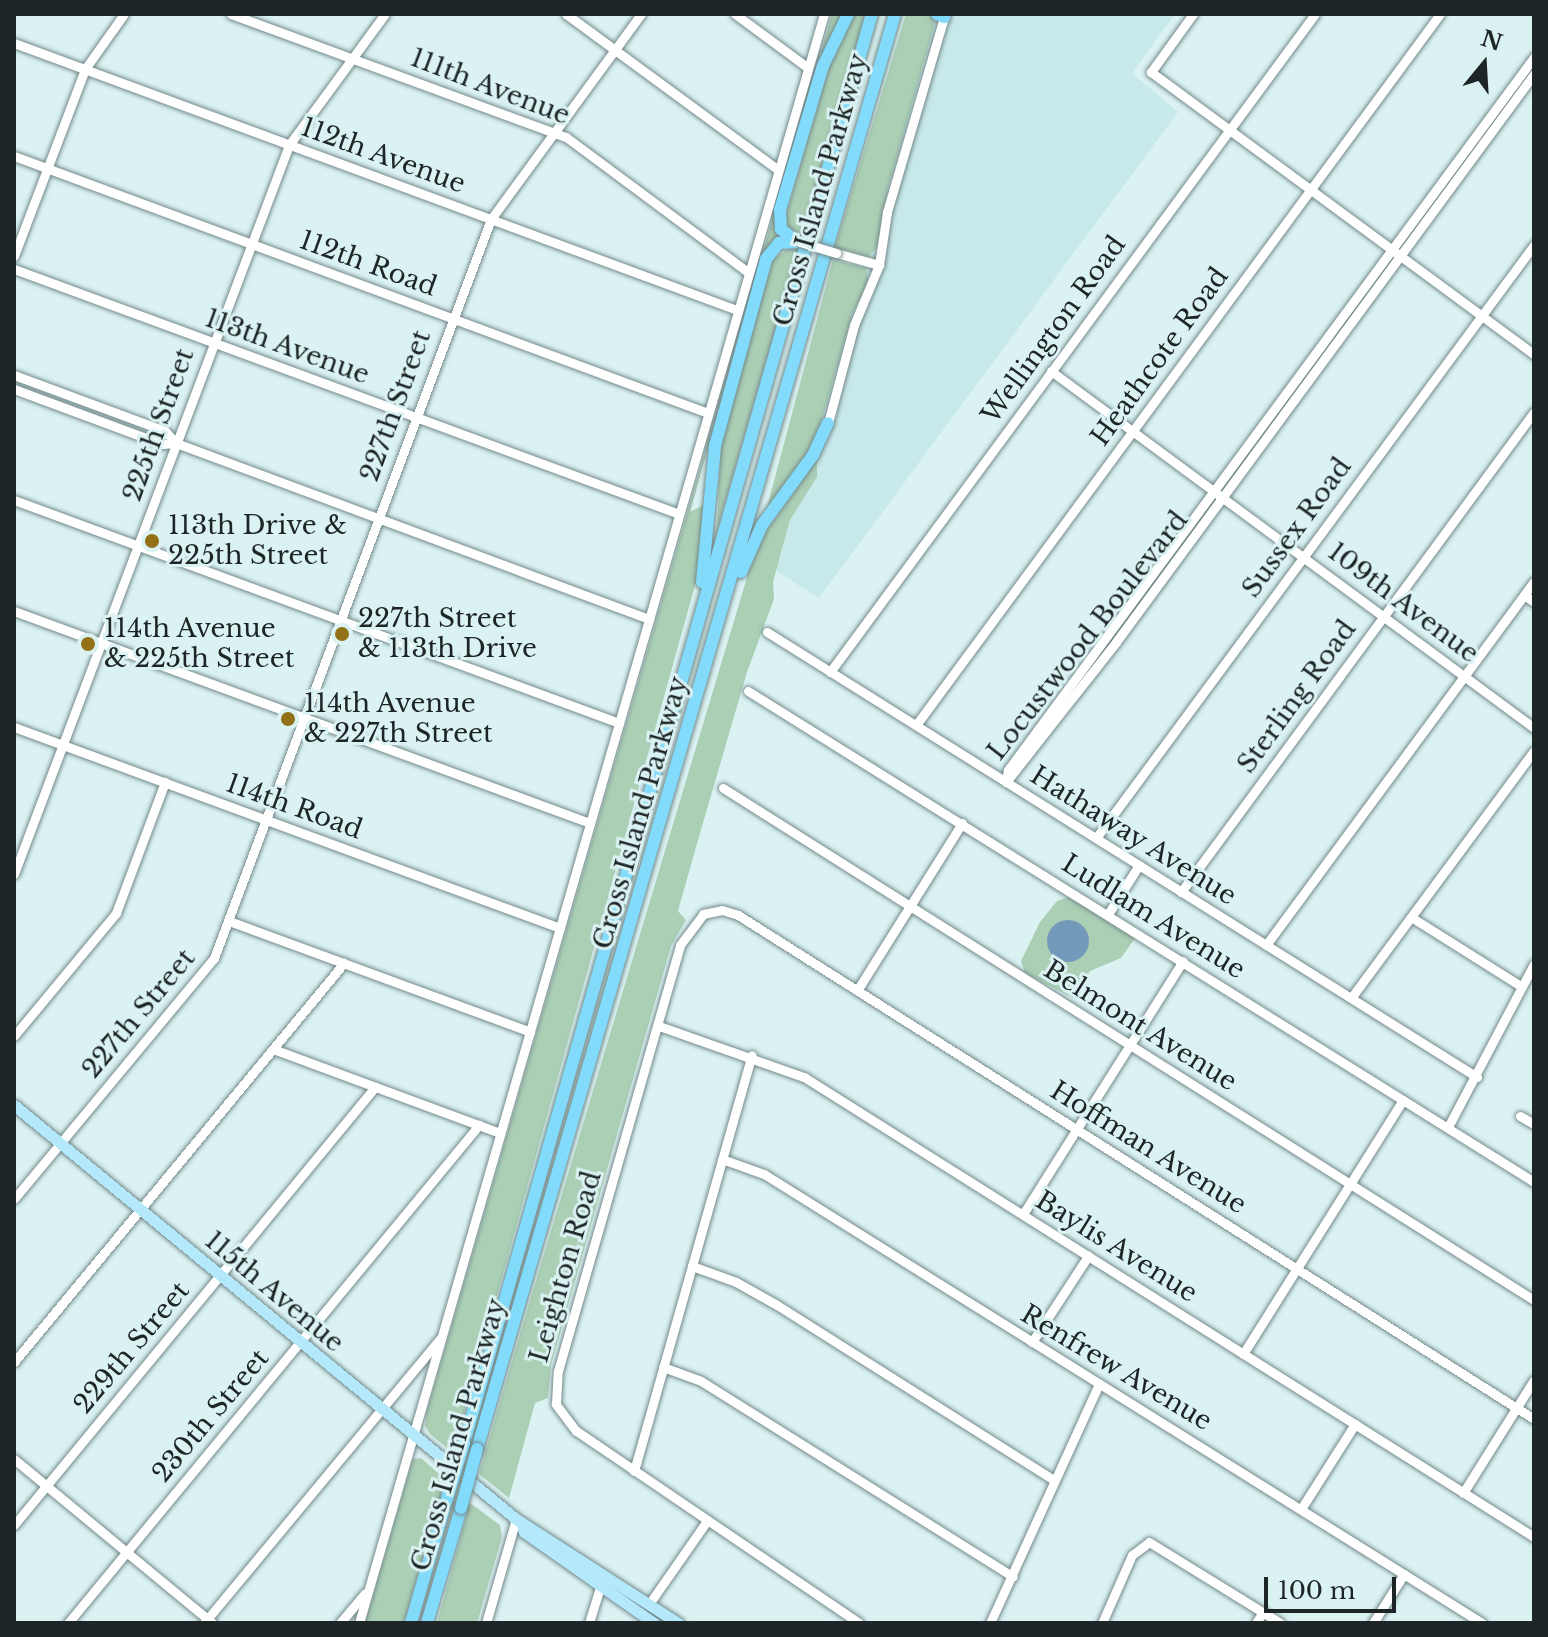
<!DOCTYPE html>
<html>
<head>
<meta charset="utf-8">
<style>
  body { margin:0 }
  #map { position:relative; width:1548px; height:1637px; overflow:hidden; background:#dbf2f3; font-family:"Libre Baskerville",serif }
  div>[style] { position:absolute }
  [style*='--x'] { left:calc(var(--x)*1px); top:calc(var(--y)*1px); width:calc(var(--w)*1px); rotate:calc(var(--a)*1deg) }
  .built>* { inset:0; background:#c8e9ea }
  .green>* { inset:0; background:#abcfb5 }
  .water>* { inset:0; background:#739abb }
  .round { border-radius:50% }
  .roads { filter:drop-shadow(0 0 2px #74898a) drop-shadow(0 0 2px #74898a) }
  .minor>* { height:9px; margin:-4.5px; padding:0 4.5px; transform-origin:4.5px; border-radius:4.5px; background:#fff }
  .major>* { height:11px; margin:-5.5px; padding:0 5.5px; transform-origin:5.5px; border-radius:5.5px; background:#b4e9fc }
  .highway>* { height:12px; margin:-6px; padding:0 6px; transform-origin:6px; border-radius:6px; background:#82dbfa }
  .bridges { filter:drop-shadow(0 0 2px #74898a) drop-shadow(0 0 2px #74898a) }
  .minor-bridge>* { height:9px; margin:-4.5px; padding:0 4.5px; transform-origin:4.5px; border-radius:4.5px; background:#fff }
  .highway-bridge>* { height:12px; margin:-6px; padding:0 6px; transform-origin:6px; border-radius:6px; background:#82dbfa }
  .dots>* { width:22px; height:22px; translate:-50% -50%; box-sizing:border-box; border:4px solid #dbf2f3; border-radius:50% }
  span { translate:-50% -50%; white-space:nowrap; text-align:center; line-height:1.15; -webkit-text-stroke:6px #dbf2f3; paint-order:stroke }
  .street-label { font-size:26px; color:#1d2526 }
  .poi-label { font-size:26px; color:#1d2526 }
  .left { translate:0 -50%; text-align:left }
  .frame { position:absolute; inset:0; border:16px solid #1d2526; pointer-events:none }
  .north { position:absolute; left:1444px; top:24px; width:80px; height:80px; -webkit-text-stroke:6px #dbf2f3; paint-order:stroke; rotate:18deg; font-size:22px; font-weight:700; line-height:32px; text-align:center; color:#1d2526 }
  .north::after { content:''; display:block; margin:auto; width:28px; height:36px; background:#1d2526; clip-path:polygon(50% 0,100% 100%,50% 72%,0 100%) }
  .scale { position:absolute; left:1264px; top:1577px; width:132px; height:36px; box-sizing:border-box; border:4px solid #1d2526; border-top:0; padding-left:10px; font-size:24px; line-height:28px; white-space:nowrap; color:#1d2526; -webkit-text-stroke:6px #dbf2f3; paint-order:stroke }
</style>
</head>
<body>
<div id="map">
  <div class="built">
    <i style="clip-path:polygon(934px 14px,1175px 14px,1132px 73px,1178px 112px,819px 598px,776px 571px)"></i>
  </div>
  <div class="green">
    <i style="clip-path:polygon(832px 14px,843px 14px,822px 55px,775px 226px,780px 237px,761px 260px,690px 512px,705px 504px,701px 564px,453px 1453px,430px 1434px,425px 1426px,427px 1411px)"></i>
    <i style="clip-path:polygon(855px 14px,865px 15px,801px 238px,789px 230px,785px 219px,832px 57px)"></i>
    <i style="clip-path:polygon(906px 14px,932px 14px,935px 23px,887px 191px,879px 245px,868px 257px,835px 247px)"></i>
    <i style="clip-path:polygon(790px 248px,798px 250px,795px 262px,717px 530px,721px 443px,773px 259px)"></i>
    <i style="clip-path:polygon(833px 260px,866px 268px,869px 282px,853px 311px,815px 443px,767px 507px)"></i>
    <i style="clip-path:polygon(817px 460px,817px 477px,790px 520px,773px 582px,774px 599px,747px 672px,696px 847px,678px 911px,686px 920px,671px 946px,551px 1365px,548px 1398px,535px 1403px,509px 1498px,479px 1474px,515px 1351px,748px 574px,762px 537px)"></i>
    <i style="clip-path:polygon(1069px 897px,1135px 938px,1121px 958px,1090px 971px,1073px 998px,1025px 973px,1021px 961px,1040px 922px,1057px 901px)"></i>
    <i style="clip-path:polygon(421px 1458px,445px 1479px,404px 1623px,365px 1623px,413px 1459px)"></i>
    <i style="clip-path:polygon(470px 1503px,500px 1525px,502px 1537px,477px 1623px,437px 1623px)"></i>
  </div>
  <div class="water">
    <i class="round" style="left:1047px;top:920px;width:42px;height:42px"></i>
  </div>
  <div class="roads">
    <div class="minor">
      <i style="--x:231;--y:14;--w:357;--a:20.2"></i>
      <i style="--x:566;--y:137;--w:227;--a:36.6"></i>
      <i style="--x:566;--y:14;--w:263;--a:36.3"></i>
      <i style="--x:735;--y:14;--w:89;--a:36.4"></i>
      <i style="--x:1193;--y:14;--w:72;--a:125.9"></i>
      <i style="--x:1151;--y:72;--w:476;--a:36.4"></i>
      <i style="--x:14;--y:43;--w:771;--a:20.27"></i>
      <i style="--x:14;--y:156;--w:740;--a:20.32"></i>
      <i style="--x:836;--y:253;--w:45;--a:15.6"></i>
      <i style="--x:14;--y:256;--w:200;--a:-69.2"></i>
      <i style="--x:85;--y:69;--w:67;--a:-54.7"></i>
      <i style="--x:14;--y:269;--w:709;--a:20.22"></i>
      <i style="--x:1051;--y:371;--w:601;--a:36.47"></i>
      <i style="--x:14;--y:375;--w:161;--a:20.3"></i>
      <i style="--x:165;--y:431;--w:16;--a:47"></i>
      <i style="--x:176;--y:443;--w:14;--a:176"></i>
      <i style="--x:162;--y:444;--w:158;--a:-159.6"></i>
      <i style="--x:828;--y:423;--w:101;--a:-75.1"></i>
      <i style="--x:854;--y:325;--w:65;--a:-67.4"></i>
      <i style="--x:879;--y:265;--w:54;--a:-81.4"></i>
      <i style="--x:887;--y:212;--w:206;--a:-73.7"></i>
      <i style="--x:176;--y:443;--w:505;--a:20.41"></i>
      <i style="--x:14;--y:500;--w:645;--a:20.23"></i>
      <i style="--x:1524;--y:595;--w:12;--a:35"></i>
      <i style="--x:14;--y:611;--w:614;--a:20.21"></i>
      <i style="--x:767;--y:632;--w:838;--a:32.08"></i>
      <i style="--x:830;--y:672;--w:817;--a:-53.61"></i>
      <i style="--x:748;--y:691;--w:927;--a:31.99"></i>
      <i style="--x:916;--y:725;--w:883;--a:-53.61"></i>
      <i style="--x:14;--y:727;--w:582;--a:20.21"></i>
      <i style="--x:1006;--y:782;--w:12;--a:-81"></i>
      <i style="--x:1008;--y:770;--w:886;--a:-53.58"></i>
      <i style="--x:1006;--y:782;--w:178;--a:-51.8"></i>
      <i style="--x:1116;--y:642;--w:705;--a:-53.65"></i>
      <i style="--x:723;--y:788;--w:959;--a:32.27"></i>
      <i style="--x:1096;--y:838;--w:737;--a:-53.55"></i>
      <i style="--x:14;--y:874;--w:779;--a:-69.33"></i>
      <i style="--x:289;--y:145;--w:162;--a:-53.8"></i>
      <i style="--x:1181;--y:892;--w:596;--a:-53.67"></i>
      <i style="--x:1108;--y:914;--w:58;--a:-57.7"></i>
      <i style="--x:1411;--y:917;--w:131;--a:32.2"></i>
      <i style="--x:229;--y:921;--w:321;--a:20.2"></i>
      <i style="--x:1266;--y:945;--w:451;--a:-53.6"></i>
      <i style="--x:858;--y:989;--w:196;--a:-57.9"></i>
      <i style="--x:1351;--y:998;--w:307;--a:-53.5"></i>
      <i style="--x:659;--y:1026;--w:154;--a:19.4"></i>
      <i style="--x:804;--y:1077;--w:863;--a:32.22"></i>
      <i style="--x:14;--y:1036;--w:160;--a:-50.3"></i>
      <i style="--x:116;--y:913;--w:140;--a:-69.5"></i>
      <i style="--x:273;--y:1049;--w:242;--a:20.3"></i>
      <i style="--x:1520;--y:1116;--w:16;--a:30"></i>
      <i style="--x:1448;--y:1127;--w:184;--a:-62.2"></i>
      <i style="--x:722;--y:1159;--w:45;--a:19.7"></i>
      <i style="--x:764;--y:1174;--w:847;--a:32.02"></i>
      <i style="--x:14;--y:1199;--w:313;--a:-50.3"></i>
      <i style="--x:214;--y:958;--w:789;--a:-69.45"></i>
      <i style="--x:491;--y:219;--w:254;--a:-53.8"></i>
      <i style="--x:1023;--y:1214;--w:299;--a:-57.7"></i>
      <i style="--x:692;--y:1266;--w:47;--a:20"></i>
      <i style="--x:736;--y:1282;--w:47;--a:29.3"></i>
      <i style="--x:777;--y:1305;--w:328;--a:32.3"></i>
      <i style="--x:1032;--y:1342;--w:103;--a:-56.9"></i>
      <i style="--x:1243;--y:1354;--w:300;--a:-57.8"></i>
      <i style="--x:14;--y:1362;--w:518;--a:-50.41"></i>
      <i style="--x:663;--y:1367;--w:40;--a:20.2"></i>
      <i style="--x:701;--y:1381;--w:368;--a:32.1"></i>
      <i style="--x:14;--y:1459;--w:257;--a:39.6"></i>
      <i style="--x:634;--y:1471;--w:432;--a:-74.2"></i>
      <i style="--x:1463;--y:1493;--w:133;--a:-57.9"></i>
      <i style="--x:1301;--y:1509;--w:101;--a:-57.6"></i>
      <i style="--x:14;--y:1525;--w:568;--a:-50.5"></i>
      <i style="--x:649;--y:1604;--w:101;--a:-55.1"></i>
      <i style="--x:68;--y:1623;--w:646;--a:-50.47"></i>
      <i style="--x:204;--y:1623;--w:369;--a:-50.3"></i>
      <i style="--x:340;--y:1623;--w:39;--a:-50"></i>
      <i style="--x:359;--y:1623;--w:1675;--a:-73.88"></i>
      <i style="--x:486;--y:1623;--w:108;--a:-73.9"></i>
      <i style="--x:589;--y:1623;--w:39;--a:-73"></i>
      <i style="--x:859;--y:1623;--w:342;--a:-145.8"></i>
      <i style="--x:576;--y:1431;--w:34;--a:-127"></i>
      <i style="--x:556;--y:1404;--w:33;--a:-87"></i>
      <i style="--x:558;--y:1371;--w:443;--a:-74"></i>
      <i style="--x:680;--y:945;--w:39;--a:-53"></i>
      <i style="--x:703;--y:914;--w:19;--a:-12"></i>
      <i style="--x:722;--y:910;--w:17;--a:17"></i>
      <i style="--x:738;--y:915;--w:942;--a:32.34"></i>
      <i style="--x:990;--y:1623;--w:263;--a:-65.5"></i>
      <i style="--x:1102;--y:1623;--w:74;--a:-66.2"></i>
      <i style="--x:1132;--y:1555;--w:21;--a:-37"></i>
      <i style="--x:1149;--y:1542;--w:154;--a:31.7"></i>
      <i style="--x:1256;--y:1623;--w:13;--a:-58"></i>
      <i style="--x:1373;--y:1623;--w:58;--a:-57.7"></i>
    </div>
    <div class="major">
      <i style="--x:14;--y:1105;--w:651;--a:39.51"></i>
      <i style="--x:516;--y:1519;--w:193;--a:32.7"></i>
      <i style="--x:521;--y:1522;--w:10;--a:73"></i>
      <i style="--x:524;--y:1532;--w:159;--a:35"></i>
    </div>
    <div class="highway">
      <i style="--x:937;--y:14;--w:8;--a:23"></i>
      <i style="--x:797;--y:242;--w:21;--a:-141"></i>
      <i style="--x:781;--y:229;--w:19;--a:-93"></i>
      <i style="--x:780;--y:210;--w:150;--a:-73.4"></i>
      <i style="--x:823;--y:66;--w:58;--a:-64.3"></i>
      <i style="--x:741;--y:572;--w:51;--a:-65.9"></i>
      <i style="--x:762;--y:525;--w:87;--a:-53.9"></i>
      <i style="--x:813;--y:455;--w:35;--a:-65"></i>
      <i style="--x:702;--y:582;--w:137;--a:-84.5"></i>
      <i style="--x:715;--y:446;--w:194;--a:-74.7"></i>
      <i style="--x:766;--y:259;--w:21;--a:-51"></i>
      <i style="--x:779;--y:243;--w:21;--a:-3"></i>
      <i style="--x:464;--y:1443;--w:1486;--a:-74.07"></i>
      <i style="--x:477;--y:1449;--w:1495;--a:-73.76"></i>
      <i style="--x:411;--y:1623;--w:126;--a:-73.9"></i>
      <i style="--x:427;--y:1623;--w:120;--a:-73.5"></i>
    </div>
  </div>
  <div class="bridges">
    <div class="minor-bridge">
      <i style="--x:800;--y:242;--w:38;--a:17"></i>
    </div>
    <div class="highway-bridge">
      <i style="--x:446;--y:1502;--w:62;--a:-73"></i>
      <i style="--x:461;--y:1508;--w:61;--a:-74.8"></i>
    </div>
  </div>
  <div class="dots">
    <i style="left:152px;top:541px;background:#927118"></i>
    <i style="left:342px;top:634px;background:#927118"></i>
    <i style="left:88px;top:644px;background:#927118"></i>
    <i style="left:288px;top:719px;background:#927118"></i>
  </div>
  <div class="street-label">
    <span style="left:490px;top:87px;rotate:21deg">111th Avenue</span>
    <span style="left:383px;top:156px;rotate:20deg">112th Avenue</span>
    <span style="left:821px;top:190px;rotate:-74deg">Cross Island Parkway</span>
    <span style="left:368px;top:264px;rotate:20deg">112th Road</span>
    <span style="left:1054px;top:330px;rotate:-54deg">Wellington Road</span>
    <span style="left:287px;top:347px;rotate:20deg">113th Avenue</span>
    <span style="left:1160px;top:357px;rotate:-54deg">Heathcote Road</span>
    <span style="left:396px;top:406px;rotate:-70deg">227th Street</span>
    <span style="left:159px;top:425px;rotate:-70deg">225th Street</span>
    <span style="left:1297px;top:528px;rotate:-54deg">Sussex Road</span>
    <span style="left:1403px;top:603px;rotate:37deg">109th Avenue</span>
    <span style="left:1088px;top:636px;rotate:-52deg">Locustwood Boulevard</span>
    <span style="left:1297px;top:697px;rotate:-54deg">Sterling Road</span>
    <span style="left:294px;top:807px;rotate:20deg">114th Road</span>
    <span style="left:641px;top:813px;rotate:-74deg">Cross Island Parkway</span>
    <span style="left:1133px;top:836px;rotate:32deg">Hathaway Avenue</span>
    <span style="left:1153px;top:917px;rotate:32deg">Ludlam Avenue</span>
    <span style="left:139px;top:1014px;rotate:-50deg">227th Street</span>
    <span style="left:1140px;top:1026px;rotate:32deg">Belmont Avenue</span>
    <span style="left:1148px;top:1148px;rotate:32deg">Hoffman Avenue</span>
    <span style="left:1116px;top:1247px;rotate:32deg">Baylis Avenue</span>
    <span style="left:566px;top:1267px;rotate:-74deg">Leighton Road</span>
    <span style="left:274px;top:1292px;rotate:40deg">115th Avenue</span>
    <span style="left:132px;top:1348px;rotate:-50deg">229th Street</span>
    <span style="left:1116px;top:1368px;rotate:31deg">Renfrew Avenue</span>
    <span style="left:211px;top:1416px;rotate:-50deg">230th Street</span>
    <span style="left:459px;top:1435px;rotate:-74deg">Cross Island Parkway</span>
  </div>
  <div class="poi-label">
    <span class="left" style="left:168px;top:541px">113th Drive &amp;<br>225th Street</span>
    <span class="left" style="left:358px;top:634px">227th Street<br>&amp; 113th Drive</span>
    <span class="left" style="left:104px;top:644px">114th Avenue<br>&amp; 225th Street</span>
    <span class="left" style="left:304px;top:719px">114th Avenue<br>&amp; 227th Street</span>
  </div>
  <div class="frame"></div>
  <div class="north">N</div>
  <div class="scale">100 m</div>
</div>
</body>
</html>
